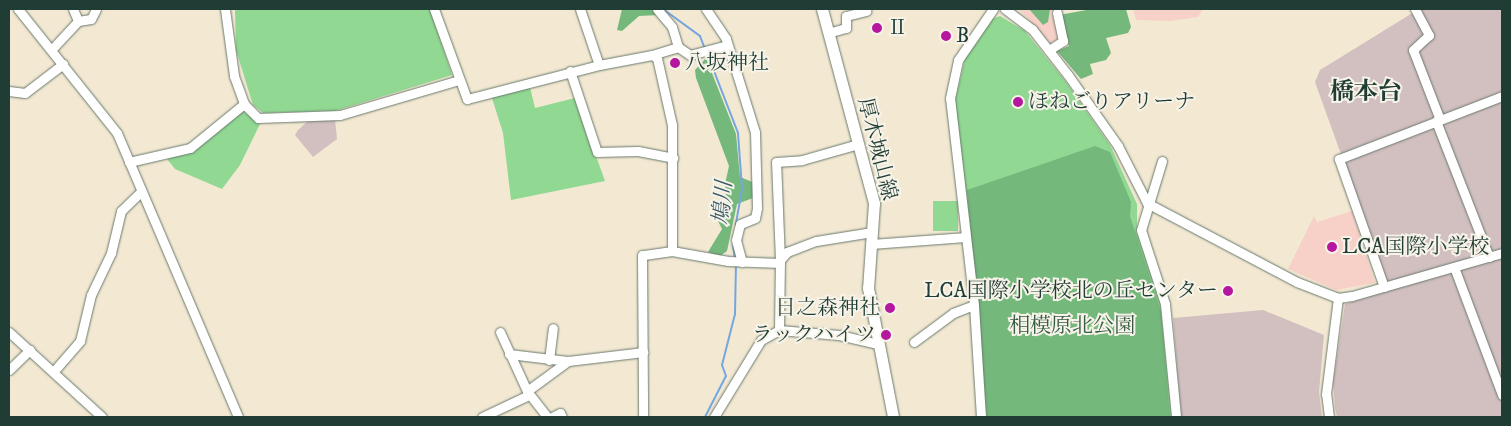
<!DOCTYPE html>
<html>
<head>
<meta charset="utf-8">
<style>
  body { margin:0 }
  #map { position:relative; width:1511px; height:426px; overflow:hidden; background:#f3e9d3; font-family:"IM FELL DW Pica","Noto Serif JP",serif }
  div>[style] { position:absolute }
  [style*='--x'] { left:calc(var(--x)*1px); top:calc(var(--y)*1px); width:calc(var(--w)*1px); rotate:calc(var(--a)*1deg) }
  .built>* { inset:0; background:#f7d1c8 }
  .industrial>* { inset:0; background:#d2bfc0 }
  .green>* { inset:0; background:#91d892; transform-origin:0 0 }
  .forest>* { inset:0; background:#74b87c }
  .stream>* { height:2px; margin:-1px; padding:0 1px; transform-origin:1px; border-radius:1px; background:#75a6e0 }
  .roads { filter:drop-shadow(0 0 1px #69796c) drop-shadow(0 0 1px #69796c) }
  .minor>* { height:9px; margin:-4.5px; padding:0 4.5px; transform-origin:4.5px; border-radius:4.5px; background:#fff }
  .major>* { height:11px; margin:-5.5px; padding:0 5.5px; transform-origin:5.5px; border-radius:5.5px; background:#fff }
  .dots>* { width:14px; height:14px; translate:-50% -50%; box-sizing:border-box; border:2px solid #f7f3e8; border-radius:50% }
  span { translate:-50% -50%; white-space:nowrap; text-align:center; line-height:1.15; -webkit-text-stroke:4px #f7f3e8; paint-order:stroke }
  .poi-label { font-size:21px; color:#1f3d34 }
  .left { translate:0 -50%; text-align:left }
  .right { translate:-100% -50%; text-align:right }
  .street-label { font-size:21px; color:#1f3d34 }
  .park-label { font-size:21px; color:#365c47 }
  .water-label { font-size:22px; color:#395c68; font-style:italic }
  .quarter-label { font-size:24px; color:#1f3d34; font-weight:700 }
  .frame { position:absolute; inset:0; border:10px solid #1f3d34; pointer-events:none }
</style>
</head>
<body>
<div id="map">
  <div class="built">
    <i style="clip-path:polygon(1019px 9px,1062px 9px,1051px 12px,1059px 39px,1050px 43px)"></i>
    <i style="clip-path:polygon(1133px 9px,1203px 9px,1198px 17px,1171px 21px,1136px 20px)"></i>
    <i style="clip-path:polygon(1352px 211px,1375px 283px,1336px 290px,1288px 269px,1314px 216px,1317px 222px)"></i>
  </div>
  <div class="industrial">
    <i style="clip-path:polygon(1419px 9px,1502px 9px,1502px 417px,1337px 417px,1335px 408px,1333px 382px,1345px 304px,1390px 290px,1315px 82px,1320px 70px)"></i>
    <i style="clip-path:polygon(335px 119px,337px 139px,313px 157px,295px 135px,298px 130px,308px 121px)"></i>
    <i style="clip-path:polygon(1263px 310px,1324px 335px,1319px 392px,1322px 417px,1181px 417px,1173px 318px)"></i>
  </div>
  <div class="green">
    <i style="clip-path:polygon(235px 9px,430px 9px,452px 75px,335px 111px,263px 113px,253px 105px,236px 50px)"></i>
    <i style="clip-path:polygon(1000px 16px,1025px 31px,1066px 82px,1110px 145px,1137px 204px,1137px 232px,1160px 299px,1172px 417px,986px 417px,979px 301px,955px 101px,965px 59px,992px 19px)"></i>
    <i style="clip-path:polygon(529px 83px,535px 108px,575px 98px,605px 181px,511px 200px,503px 133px,491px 95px)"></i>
    <i style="clip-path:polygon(240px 110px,261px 122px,240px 165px,222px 189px,175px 169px,167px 159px,187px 153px)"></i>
    <i style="left:933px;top:201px;width:25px;height:30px"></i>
  </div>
  <div class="forest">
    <i style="clip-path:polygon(622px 9px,658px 9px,659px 15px,639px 16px,622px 31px,617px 30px)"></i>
    <i style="clip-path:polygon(1029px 9px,1050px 9px,1048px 22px,1043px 25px)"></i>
    <i style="clip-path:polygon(1092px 9px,1126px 9px,1131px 27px,1128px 33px,1106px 38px,1111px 53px,1106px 60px,1090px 64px,1093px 74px,1081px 79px,1057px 51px,1069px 46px,1059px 15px)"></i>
    <i style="clip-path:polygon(706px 58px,736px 134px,740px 177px,755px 183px,753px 198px,737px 204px,727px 251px,720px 256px,708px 252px,722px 229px,715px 215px,727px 205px,725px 184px,729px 166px,696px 78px,695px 70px)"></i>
    <i style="clip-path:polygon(1095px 146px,1110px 152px,1131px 202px,1130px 216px,1161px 312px,1170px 417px,987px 417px,967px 190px)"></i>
  </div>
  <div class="stream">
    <i style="--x:663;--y:9;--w:46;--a:36.1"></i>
    <i style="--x:700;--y:36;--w:14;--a:69"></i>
    <i style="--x:707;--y:53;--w:86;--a:68.8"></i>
    <i style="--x:738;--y:133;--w:56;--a:85.9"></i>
    <i style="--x:742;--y:189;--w:36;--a:100"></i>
    <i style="--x:733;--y:246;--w:13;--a:81"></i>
    <i style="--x:705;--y:417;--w:46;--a:-62.9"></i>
    <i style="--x:726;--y:376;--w:12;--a:-110"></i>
    <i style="--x:722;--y:365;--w:53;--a:-75.7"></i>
    <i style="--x:735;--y:314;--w:51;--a:-88.9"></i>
  </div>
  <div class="roads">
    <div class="minor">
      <i style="--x:18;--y:9;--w:159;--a:51.4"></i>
      <i style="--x:117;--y:133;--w:309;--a:66.9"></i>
      <i style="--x:73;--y:9;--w:13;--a:67"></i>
      <i style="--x:225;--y:9;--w:68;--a:82.3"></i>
      <i style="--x:234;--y:76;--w:30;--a:70"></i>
      <i style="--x:244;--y:104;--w:20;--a:45"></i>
      <i style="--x:258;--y:118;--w:82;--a:-2.1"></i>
      <i style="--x:340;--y:115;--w:124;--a:-16.4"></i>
      <i style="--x:434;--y:9;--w:96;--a:69.9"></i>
      <i style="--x:467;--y:99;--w:136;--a:-14.4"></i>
      <i style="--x:580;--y:9;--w:59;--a:71.3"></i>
      <i style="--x:599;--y:65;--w:54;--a:-10.7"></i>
      <i style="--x:652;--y:55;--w:6;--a:31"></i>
      <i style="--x:657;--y:58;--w:69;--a:77.4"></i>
      <i style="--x:672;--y:125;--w:126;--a:90"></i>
      <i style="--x:672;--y:251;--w:30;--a:172"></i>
      <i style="--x:642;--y:255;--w:162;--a:89.6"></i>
      <i style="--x:657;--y:9;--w:23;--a:50"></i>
      <i style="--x:672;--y:27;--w:21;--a:73"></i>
      <i style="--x:706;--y:9;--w:36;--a:56"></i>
      <i style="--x:726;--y:39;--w:97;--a:72.7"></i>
      <i style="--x:755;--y:132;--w:76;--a:88.5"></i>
      <i style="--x:757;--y:208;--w:10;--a:101"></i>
      <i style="--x:755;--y:218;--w:16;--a:158"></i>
      <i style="--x:740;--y:224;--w:16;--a:104"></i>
      <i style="--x:736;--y:240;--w:23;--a:75"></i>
      <i style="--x:1005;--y:9;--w:34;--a:37"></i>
      <i style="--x:1032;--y:29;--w:58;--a:52"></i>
      <i style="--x:1068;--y:75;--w:87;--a:54.8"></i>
      <i style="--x:1118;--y:146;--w:64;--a:63"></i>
      <i style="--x:1147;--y:203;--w:170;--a:27.8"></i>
      <i style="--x:1297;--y:282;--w:44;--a:21.3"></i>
      <i style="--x:1338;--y:298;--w:14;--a:-8"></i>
      <i style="--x:1352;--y:296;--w:156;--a:-16"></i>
      <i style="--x:1415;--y:9;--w:30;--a:62"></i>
      <i style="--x:1429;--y:35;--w:22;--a:137"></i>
      <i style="--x:1413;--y:50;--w:75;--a:68.9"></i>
      <i style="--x:828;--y:33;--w:19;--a:-16"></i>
      <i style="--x:846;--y:28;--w:12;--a:-90"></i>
      <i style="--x:846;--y:16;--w:21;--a:-14"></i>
      <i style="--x:52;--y:49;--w:38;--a:-47"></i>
      <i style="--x:78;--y:21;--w:13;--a:-9"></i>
      <i style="--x:91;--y:19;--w:11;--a:-63"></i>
      <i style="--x:1049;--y:50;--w:17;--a:-33"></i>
      <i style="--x:1063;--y:41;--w:29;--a:-102"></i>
      <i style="--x:652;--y:55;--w:27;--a:-17"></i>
      <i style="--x:678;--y:47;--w:14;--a:34"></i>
      <i style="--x:690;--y:55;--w:39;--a:-15"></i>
      <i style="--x:570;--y:71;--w:85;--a:71.6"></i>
      <i style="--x:597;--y:152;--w:41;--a:-1.4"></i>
      <i style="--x:638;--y:151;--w:36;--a:11"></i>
      <i style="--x:9;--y:91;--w:16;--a:7"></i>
      <i style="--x:25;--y:93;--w:48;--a:-37.3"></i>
      <i style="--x:1436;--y:121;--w:146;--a:68.7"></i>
      <i style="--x:1162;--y:161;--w:72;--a:106.9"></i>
      <i style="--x:1141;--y:230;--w:78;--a:72"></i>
      <i style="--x:1165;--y:304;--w:114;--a:84.4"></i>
      <i style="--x:129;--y:162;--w:63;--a:-12.9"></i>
      <i style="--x:190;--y:148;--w:70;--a:-39.2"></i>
      <i style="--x:871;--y:244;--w:95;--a:-4.2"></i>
      <i style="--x:672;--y:251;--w:57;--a:10.1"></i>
      <i style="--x:728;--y:261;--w:52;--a:2.2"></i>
      <i style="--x:780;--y:260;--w:98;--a:-92.3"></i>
      <i style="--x:776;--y:162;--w:26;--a:-4"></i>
      <i style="--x:802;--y:160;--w:58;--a:-15.9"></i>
      <i style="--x:1454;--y:267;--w:137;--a:69.4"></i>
      <i style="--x:1384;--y:287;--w:136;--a:-109.4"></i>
      <i style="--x:1339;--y:159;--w:175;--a:-21.1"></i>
      <i style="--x:779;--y:330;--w:70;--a:-89.2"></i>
      <i style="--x:780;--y:260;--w:11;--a:-49"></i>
      <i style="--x:787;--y:252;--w:31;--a:-21"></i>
      <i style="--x:816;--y:241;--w:57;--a:-9.1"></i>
      <i style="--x:9;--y:332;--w:126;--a:42.4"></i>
      <i style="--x:500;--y:332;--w:65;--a:65.4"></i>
      <i style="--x:527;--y:391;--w:33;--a:52"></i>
      <i style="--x:914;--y:342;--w:49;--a:-36.6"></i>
      <i style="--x:953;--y:313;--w:22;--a:-21"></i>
      <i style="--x:509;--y:354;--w:59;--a:6.8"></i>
      <i style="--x:568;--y:361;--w:76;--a:-6.8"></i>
      <i style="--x:549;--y:360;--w:32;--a:-83"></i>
      <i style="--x:9;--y:370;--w:29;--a:-44"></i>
      <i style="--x:54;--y:371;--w:40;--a:-49"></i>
      <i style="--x:80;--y:341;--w:47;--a:-76.6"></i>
      <i style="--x:91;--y:295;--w:47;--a:-64.5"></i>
      <i style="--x:111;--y:253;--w:43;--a:-76.6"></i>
      <i style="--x:121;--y:211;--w:28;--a:-44"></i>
      <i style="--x:527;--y:391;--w:51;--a:-36.2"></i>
      <i style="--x:482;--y:417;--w:52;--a:-25.1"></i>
      <i style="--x:552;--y:417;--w:9;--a:-27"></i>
      <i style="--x:560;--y:413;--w:4;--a:63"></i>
      <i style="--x:714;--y:417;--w:90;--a:-58.6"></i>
      <i style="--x:761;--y:340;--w:21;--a:-29"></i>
      <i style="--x:779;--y:330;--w:60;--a:4.8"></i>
      <i style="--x:839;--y:335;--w:40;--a:13"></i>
      <i style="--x:981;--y:417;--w:112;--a:-93.6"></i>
      <i style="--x:974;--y:305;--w:208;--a:-96.6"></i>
      <i style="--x:950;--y:98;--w:39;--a:-78"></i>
      <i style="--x:958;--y:60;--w:62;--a:-55.5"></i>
      <i style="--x:1329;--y:417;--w:23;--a:-97"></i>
      <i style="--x:1326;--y:394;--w:97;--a:-82.9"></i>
    </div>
    <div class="major">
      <i style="--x:822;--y:9;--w:201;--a:75"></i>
      <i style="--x:874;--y:203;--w:85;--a:94"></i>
      <i style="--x:868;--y:288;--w:131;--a:79"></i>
    </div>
  </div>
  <div class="dots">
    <i style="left:877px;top:28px;background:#b5179e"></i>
    <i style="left:946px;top:36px;background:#b5179e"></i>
    <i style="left:675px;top:63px;background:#b5179e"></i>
    <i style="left:1018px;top:102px;background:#b5179e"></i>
    <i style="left:1332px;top:247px;background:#b5179e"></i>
    <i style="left:1228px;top:291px;background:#b5179e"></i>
    <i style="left:890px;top:308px;background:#b5179e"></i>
    <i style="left:886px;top:335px;background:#b5179e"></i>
  </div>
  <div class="poi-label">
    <span class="left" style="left:887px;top:28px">Ⅱ</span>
    <span class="left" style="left:956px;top:36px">B</span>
    <span class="left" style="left:685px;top:63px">八坂神社</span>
    <span class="left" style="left:1028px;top:102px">ほねごりアリーナ</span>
    <span class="left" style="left:1342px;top:247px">LCA国際小学校</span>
    <span class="right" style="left:1218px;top:291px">LCA国際小学校北の丘センター</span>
    <span class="right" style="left:880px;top:308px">日之森神社</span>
    <span class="right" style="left:876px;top:335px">ラックハイツ</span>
  </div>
  <div class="street-label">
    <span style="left:877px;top:149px;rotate:76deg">厚木城山線</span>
  </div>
  <div class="park-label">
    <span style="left:1072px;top:326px">相模原北公園</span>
  </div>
  <div class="water-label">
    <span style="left:723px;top:203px;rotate:-85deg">鳩川</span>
  </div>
  <div class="quarter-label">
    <span style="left:1366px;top:93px">橋本台</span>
  </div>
  <div class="frame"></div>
</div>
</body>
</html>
